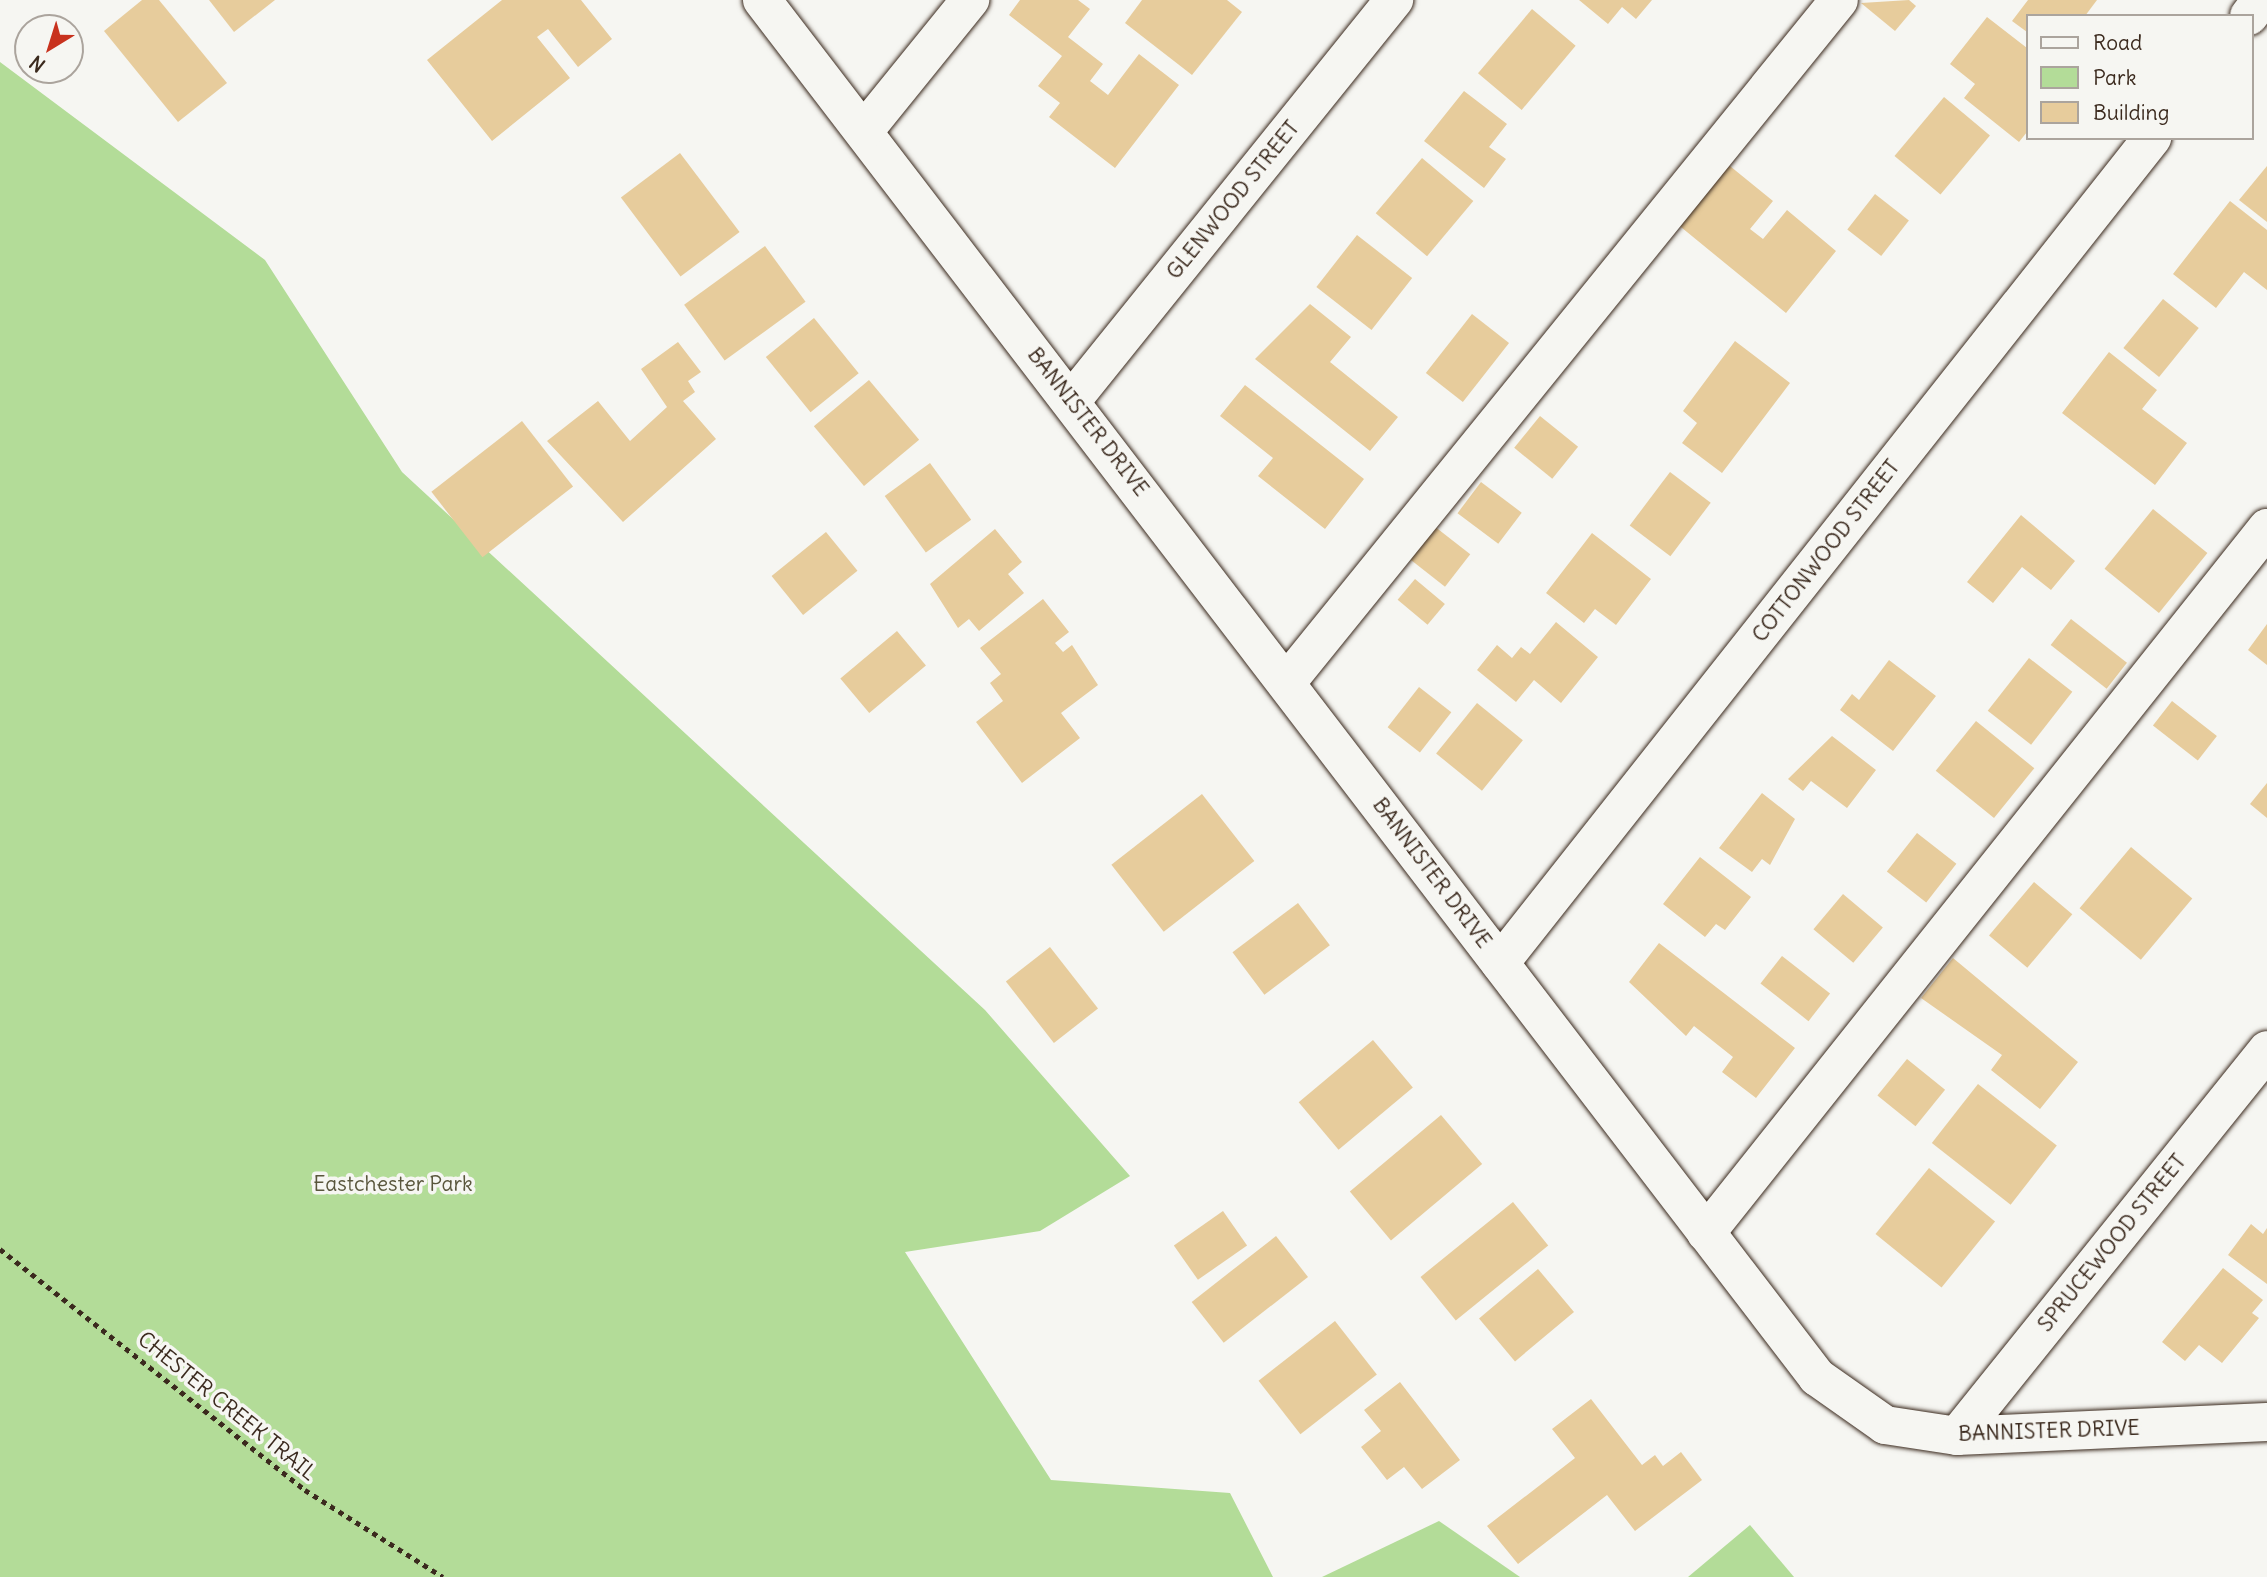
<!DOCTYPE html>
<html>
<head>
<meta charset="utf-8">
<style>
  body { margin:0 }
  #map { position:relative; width:2267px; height:1577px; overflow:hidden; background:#f6f6f2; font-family:Delius,sans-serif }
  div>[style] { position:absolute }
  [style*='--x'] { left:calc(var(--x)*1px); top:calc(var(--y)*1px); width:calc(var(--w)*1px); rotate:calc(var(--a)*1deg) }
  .green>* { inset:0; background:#b3dc98 }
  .building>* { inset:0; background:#e7cc9c; transform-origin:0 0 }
  .path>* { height:4.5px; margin-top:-2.25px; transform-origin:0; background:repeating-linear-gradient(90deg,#3b2a1e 0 5px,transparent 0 10px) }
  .roads { filter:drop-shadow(0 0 2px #3b2a1e) drop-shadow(0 0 2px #3b2a1e) }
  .minor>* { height:38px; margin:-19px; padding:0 19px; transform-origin:19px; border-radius:19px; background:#f6f6f2 }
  span { translate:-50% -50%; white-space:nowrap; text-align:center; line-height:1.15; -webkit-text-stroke:7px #f6f6f2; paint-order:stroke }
  .street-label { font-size:21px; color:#3b2a1e }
  .park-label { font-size:21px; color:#59563c }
  .legend { position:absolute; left:2026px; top:14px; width:228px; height:126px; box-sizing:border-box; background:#f6f6f2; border:2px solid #aba49d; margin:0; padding:9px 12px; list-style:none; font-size:21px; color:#3b2a1e }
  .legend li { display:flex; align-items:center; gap:14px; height:35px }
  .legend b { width:35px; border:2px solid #aba49d }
  .north { position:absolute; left:14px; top:14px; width:70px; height:70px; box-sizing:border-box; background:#f6f6f2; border:2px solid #aba49d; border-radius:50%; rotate:218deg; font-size:19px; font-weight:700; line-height:28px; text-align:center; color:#3b2a1e }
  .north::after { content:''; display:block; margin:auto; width:24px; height:32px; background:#c8321e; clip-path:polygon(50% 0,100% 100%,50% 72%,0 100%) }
</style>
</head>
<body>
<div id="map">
  <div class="green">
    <i style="clip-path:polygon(0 62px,265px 260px,402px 472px,985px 1010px,1130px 1176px,1040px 1231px,905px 1252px,1051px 1480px,1230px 1493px,1273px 1577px,0 1577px)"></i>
    <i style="clip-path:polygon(1439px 1521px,1520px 1577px,1322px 1577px)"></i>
    <i style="clip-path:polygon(1750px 1525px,1794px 1577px,1688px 1577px)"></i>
  </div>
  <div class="building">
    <i style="clip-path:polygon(142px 0,159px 0,227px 83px,178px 122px,104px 31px)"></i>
    <i style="clip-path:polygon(209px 0,275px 0,234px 32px)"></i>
    <i style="clip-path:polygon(502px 0,581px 0,612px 39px,578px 67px,548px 29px,537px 37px,570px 78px,492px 141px,427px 60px)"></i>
    <i style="clip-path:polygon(1020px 0,1078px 0,1090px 9px,1068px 37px,1103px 64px,1090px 81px,1108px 95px,1139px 54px,1179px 85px,1115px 168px,1049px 117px,1060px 103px,1038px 86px,1062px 56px,1009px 15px)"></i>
    <i style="clip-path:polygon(1142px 0,1227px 0,1242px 12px,1192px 75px,1125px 23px)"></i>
    <i style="clip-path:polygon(1579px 0,1652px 0,1636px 19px,1622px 7px,1608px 24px)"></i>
    <i style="clip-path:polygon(1909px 0,1916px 6px,1895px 31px,1861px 3px)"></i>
    <i style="clip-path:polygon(2028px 0,2097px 0,2085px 16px,2027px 16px,2027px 32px,2012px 21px)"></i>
    <i style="left:1532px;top:9px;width:57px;height:84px;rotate:40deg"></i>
    <i style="clip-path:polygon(1987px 17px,2027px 48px,2027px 132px,2019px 142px,1964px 98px,1975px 84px,1950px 64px)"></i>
    <i style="clip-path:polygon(1464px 91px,1507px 124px,1489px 147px,1506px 159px,1484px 188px,1424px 141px)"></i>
    <i style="left:1944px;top:97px;width:60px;height:77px;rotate:40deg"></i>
    <i style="left:680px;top:153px;width:99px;height:74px;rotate:53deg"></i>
    <i style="left:1422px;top:158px;width:67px;height:72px;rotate:40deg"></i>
    <i style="clip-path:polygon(1725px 162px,1773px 201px,1750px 229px,1763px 239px,1787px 210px,1836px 251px,1786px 313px,1676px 223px)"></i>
    <i style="clip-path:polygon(2267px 166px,2267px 222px,2239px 200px)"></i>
    <i style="left:1875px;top:194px;width:43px;height:45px;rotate:38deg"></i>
    <i style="clip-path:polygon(2230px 201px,2267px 230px,2267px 290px,2244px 272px,2216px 308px,2173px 274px)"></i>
    <i style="left:1357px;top:235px;width:70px;height:66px;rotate:38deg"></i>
    <i style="left:765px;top:246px;width:69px;height:100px;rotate:54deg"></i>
    <i style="left:2163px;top:299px;width:46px;height:63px;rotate:39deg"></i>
    <i style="clip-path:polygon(1310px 304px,1351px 337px,1330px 362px,1398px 417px,1370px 451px,1255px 359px)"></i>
    <i style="left:1472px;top:314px;width:47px;height:75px;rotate:38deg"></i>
    <i style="left:814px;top:318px;width:71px;height:62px;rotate:51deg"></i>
    <i style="clip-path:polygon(1735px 341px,1790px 383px,1722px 473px,1682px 443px,1697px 423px,1683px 411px)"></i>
    <i style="clip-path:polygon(678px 342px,701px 372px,688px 381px,695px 392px,683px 401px,716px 439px,623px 522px,547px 441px,598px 401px,630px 441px,667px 407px,641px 369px)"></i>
    <i style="clip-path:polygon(2109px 352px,2157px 390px,2142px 409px,2187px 443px,2155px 485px,2062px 413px)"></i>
    <i style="left:869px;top:380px;width:78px;height:72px;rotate:50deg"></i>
    <i style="clip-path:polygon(1245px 385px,1364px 479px,1325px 529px,1258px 476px,1273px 458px,1220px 416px)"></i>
    <i style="left:1540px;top:416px;width:49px;height:41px;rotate:39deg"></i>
    <i style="left:522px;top:421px;width:83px;height:115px;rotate:52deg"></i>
    <i style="left:930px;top:463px;width:70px;height:56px;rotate:54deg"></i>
    <i style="left:1670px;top:472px;width:51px;height:67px;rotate:37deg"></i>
    <i style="left:1481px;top:482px;width:51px;height:39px;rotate:37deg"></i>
    <i style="left:2153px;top:509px;width:70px;height:77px;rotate:39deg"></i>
    <i style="clip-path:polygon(2021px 515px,2075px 561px,2051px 590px,2022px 567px,1993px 603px,1967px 582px)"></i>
    <i style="left:1434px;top:526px;width:46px;height:41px;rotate:38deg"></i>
    <i style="clip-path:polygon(995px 529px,1022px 562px,1008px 574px,1024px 593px,979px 631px,969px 619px,958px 628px,930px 584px)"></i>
    <i style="left:826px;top:532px;width:50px;height:70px;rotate:51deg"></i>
    <i style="clip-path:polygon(1592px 533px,1651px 579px,1616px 625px,1595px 609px,1584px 623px,1546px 593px)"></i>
    <i style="left:1415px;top:579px;width:39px;height:27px;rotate:40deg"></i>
    <i style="clip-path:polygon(1043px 599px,1069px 632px,1055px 643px,1063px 652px,1072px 645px,1098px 685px,1061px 713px,1080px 738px,1022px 783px,976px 722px,1003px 701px,990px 683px,1001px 674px,980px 648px)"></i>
    <i style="left:2071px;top:619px;width:71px;height:33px;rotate:38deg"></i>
    <i style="clip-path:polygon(1556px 622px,1598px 657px,1561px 703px,1534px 680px,1516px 702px,1477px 670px,1497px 645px,1512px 658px,1521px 647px,1530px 654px)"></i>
    <i style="clip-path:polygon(2267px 624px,2267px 665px,2248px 650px)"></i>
    <i style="left:897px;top:631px;width:45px;height:74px;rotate:50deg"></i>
    <i style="left:2029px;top:658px;width:55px;height:67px;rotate:38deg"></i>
    <i style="clip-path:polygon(1889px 660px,1936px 696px,1893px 751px,1840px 710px,1852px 694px,1859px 700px)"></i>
    <i style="left:1419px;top:687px;width:41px;height:51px;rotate:38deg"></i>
    <i style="left:2172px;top:701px;width:57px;height:31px;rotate:38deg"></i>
    <i style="left:1477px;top:703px;width:59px;height:65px;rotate:39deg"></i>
    <i style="left:1976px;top:721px;width:75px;height:64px;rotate:39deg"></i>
    <i style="clip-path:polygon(1832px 736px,1876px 770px,1847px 808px,1811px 781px,1803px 791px,1788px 779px)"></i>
    <i style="clip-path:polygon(2267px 783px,2267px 818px,2250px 804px)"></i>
    <i style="clip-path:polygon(1762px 793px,1795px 819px,1770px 865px,1762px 859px,1752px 872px,1719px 848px)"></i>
    <i style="left:1202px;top:794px;width:85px;height:115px;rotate:52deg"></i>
    <i style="left:1917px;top:833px;width:50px;height:49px;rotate:38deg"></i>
    <i style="left:2131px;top:847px;width:80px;height:80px;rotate:40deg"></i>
    <i style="clip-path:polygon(1700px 857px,1751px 897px,1725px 930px,1716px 924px,1705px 937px,1663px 904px)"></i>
    <i style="left:2034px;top:882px;width:50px;height:70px;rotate:40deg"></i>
    <i style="left:1843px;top:894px;width:52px;height:46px;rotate:40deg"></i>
    <i style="left:1298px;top:903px;width:53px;height:82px;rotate:53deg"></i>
    <i style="clip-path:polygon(1659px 943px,1795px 1048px,1756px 1098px,1722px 1072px,1733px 1057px,1694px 1026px,1686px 1036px,1629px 982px)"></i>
    <i style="left:1050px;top:947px;width:78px;height:56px;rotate:52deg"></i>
    <i style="left:1782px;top:956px;width:61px;height:35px;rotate:38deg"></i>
    <i style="clip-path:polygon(1953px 958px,2078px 1062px,2040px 1109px,1991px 1070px,2002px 1055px,1921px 998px)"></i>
    <i style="left:1373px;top:1040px;width:62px;height:97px;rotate:50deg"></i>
    <i style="left:1907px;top:1059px;width:49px;height:47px;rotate:39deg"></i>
    <i style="left:1978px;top:1084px;width:100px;height:75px;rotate:38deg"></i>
    <i style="left:1441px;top:1115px;width:64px;height:119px;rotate:50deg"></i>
    <i style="left:1929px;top:1168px;width:85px;height:85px;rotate:39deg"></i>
    <i style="left:1513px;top:1202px;width:56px;height:119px;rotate:51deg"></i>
    <i style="left:1223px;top:1211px;width:42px;height:60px;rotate:55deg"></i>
    <i style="clip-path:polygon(2251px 1224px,2263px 1234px,2267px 1228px,2267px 1284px,2228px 1255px)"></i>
    <i style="left:1276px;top:1236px;width:52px;height:107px;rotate:52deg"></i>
    <i style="clip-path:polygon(2223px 1268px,2263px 1300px,2252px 1313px,2259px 1318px,2222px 1363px,2199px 1345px,2185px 1361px,2162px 1342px)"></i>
    <i style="left:1538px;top:1269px;width:56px;height:77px;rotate:50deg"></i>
    <i style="left:1335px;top:1321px;width:68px;height:97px;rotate:52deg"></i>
    <i style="clip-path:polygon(1400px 1382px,1460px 1460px,1422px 1489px,1404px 1467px,1387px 1480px,1361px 1447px,1381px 1431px,1364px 1410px)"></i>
    <i style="clip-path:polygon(1591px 1399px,1642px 1465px,1655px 1455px,1663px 1466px,1681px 1452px,1702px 1480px,1635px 1531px,1607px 1495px,1518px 1564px,1487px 1526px,1575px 1458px,1552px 1429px)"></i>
  </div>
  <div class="path">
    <i style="--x:0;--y:1249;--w:389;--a:38.3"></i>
    <i style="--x:305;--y:1490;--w:163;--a:32.2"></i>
  </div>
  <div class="roads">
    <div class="minor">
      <i style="--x:762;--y:0;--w:1735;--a:52.54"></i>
      <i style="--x:1817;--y:1377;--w:83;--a:35.2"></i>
      <i style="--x:1885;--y:1425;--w:73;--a:8.7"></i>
      <i style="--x:1957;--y:1436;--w:310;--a:-2.6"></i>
      <i style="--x:2249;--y:16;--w:20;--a:-53"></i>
      <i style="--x:864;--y:131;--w:169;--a:-51"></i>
      <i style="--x:1072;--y:400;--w:514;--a:-51.17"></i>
      <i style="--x:1287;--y:682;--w:877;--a:-51.01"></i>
      <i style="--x:1500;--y:963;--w:1052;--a:-51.68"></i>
      <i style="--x:1706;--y:1233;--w:901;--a:-51.49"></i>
      <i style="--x:1957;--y:1436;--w:495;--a:-51.2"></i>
    </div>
  </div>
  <div class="street-label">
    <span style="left:1233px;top:200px;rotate:-51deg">GLENWOOD STREET</span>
    <span style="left:1088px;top:422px;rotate:52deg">BANNISTER DRIVE</span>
    <span style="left:1826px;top:551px;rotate:-52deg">COTTONWOOD STREET</span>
    <span style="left:1432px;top:873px;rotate:53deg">BANNISTER DRIVE</span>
    <span style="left:2112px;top:1243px;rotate:-51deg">SPRUCEWOOD STREET</span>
    <span style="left:227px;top:1406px;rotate:39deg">CHESTER CREEK TRAIL</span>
    <span style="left:2049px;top:1431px;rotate:-2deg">BANNISTER DRIVE</span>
  </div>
  <div class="park-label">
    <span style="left:393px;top:1184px">Eastchester Park</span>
  </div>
  <ul class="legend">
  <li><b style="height:9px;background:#f6f6f2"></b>Road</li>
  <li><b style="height:19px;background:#b3dc98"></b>Park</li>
  <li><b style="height:19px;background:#e7cc9c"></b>Building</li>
  </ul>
  <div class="north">N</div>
</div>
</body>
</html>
